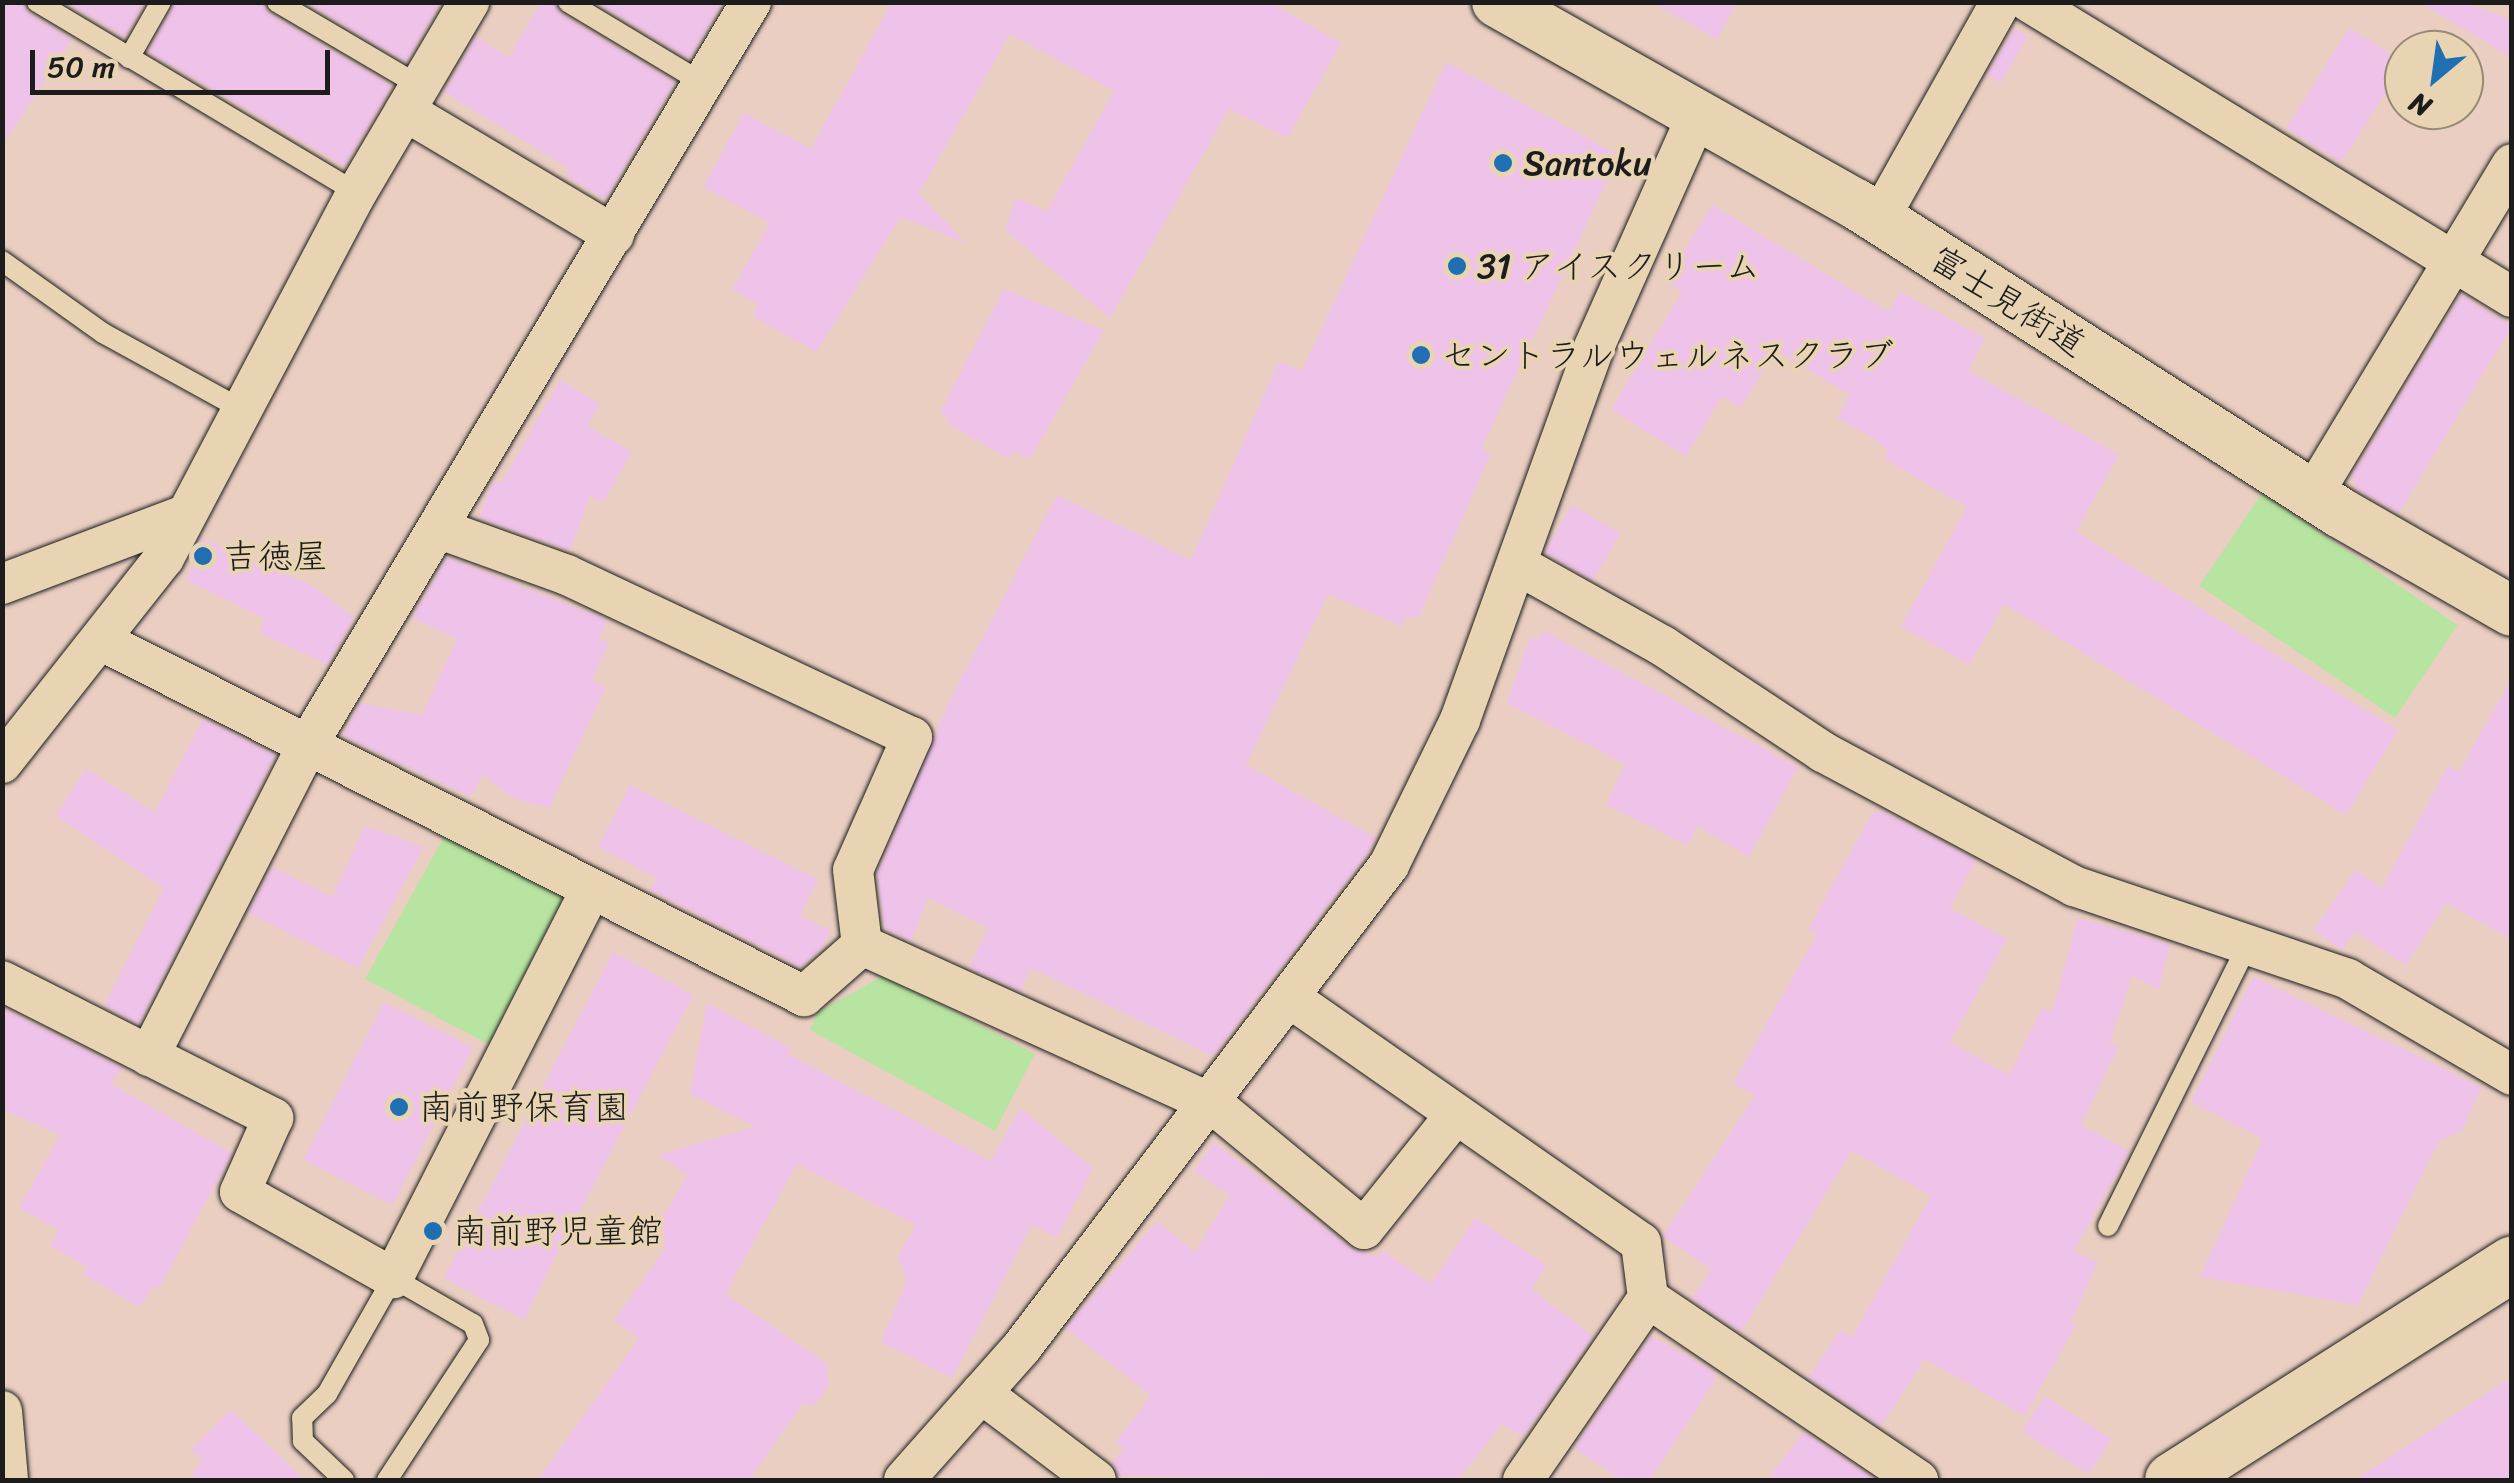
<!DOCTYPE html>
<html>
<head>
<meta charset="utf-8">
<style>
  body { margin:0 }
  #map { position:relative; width:2514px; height:1483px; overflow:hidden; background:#eacec2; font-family:Sriracha,"Klee One",sans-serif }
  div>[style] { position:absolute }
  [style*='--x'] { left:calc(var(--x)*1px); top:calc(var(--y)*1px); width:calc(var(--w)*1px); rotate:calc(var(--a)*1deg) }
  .green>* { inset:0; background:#b8e4a1; transform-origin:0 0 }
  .building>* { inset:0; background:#efc3e9; transform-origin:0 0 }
  .roads { filter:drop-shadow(0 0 2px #1c1c1c) drop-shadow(0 0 2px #1c1c1c) }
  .service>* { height:20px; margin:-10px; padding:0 10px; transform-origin:10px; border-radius:10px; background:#e8d3b2 }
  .minor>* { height:40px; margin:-20px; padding:0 20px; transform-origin:20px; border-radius:20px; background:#e8d3b2 }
  .tertiary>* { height:50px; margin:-25px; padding:0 25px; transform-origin:25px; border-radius:25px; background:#e8d3b2 }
  .secondary>* { height:55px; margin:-27.5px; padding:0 27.5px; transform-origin:27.5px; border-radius:27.5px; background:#e8d3b2 }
  .dots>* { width:28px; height:28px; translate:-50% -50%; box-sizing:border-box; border:5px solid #e8d3b2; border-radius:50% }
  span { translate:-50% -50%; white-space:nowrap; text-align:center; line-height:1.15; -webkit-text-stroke:8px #e8d3b2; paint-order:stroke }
  .poi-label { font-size:35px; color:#1c1c1c }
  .left { translate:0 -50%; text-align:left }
  .street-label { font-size:35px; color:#1c1c1c }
  .frame { position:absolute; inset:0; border:5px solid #1c1c1c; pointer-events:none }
  .north { position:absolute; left:2384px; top:30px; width:100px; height:100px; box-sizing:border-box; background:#e8d3b2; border:2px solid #968a76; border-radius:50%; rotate:209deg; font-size:28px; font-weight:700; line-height:40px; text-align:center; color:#1c1c1c }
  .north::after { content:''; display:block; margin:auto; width:35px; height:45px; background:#1f6fb2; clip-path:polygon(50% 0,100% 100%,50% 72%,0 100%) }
  .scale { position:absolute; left:30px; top:50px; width:300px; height:45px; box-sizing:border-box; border:5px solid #1c1c1c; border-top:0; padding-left:12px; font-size:30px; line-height:35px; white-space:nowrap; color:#1c1c1c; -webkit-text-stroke:8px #e8d3b2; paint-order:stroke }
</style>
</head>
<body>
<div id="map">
  <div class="green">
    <i style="left:2262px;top:493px;width:236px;height:112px;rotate:34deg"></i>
    <i style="clip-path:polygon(445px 835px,560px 894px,566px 907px,492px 1046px,365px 979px)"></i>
    <i style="clip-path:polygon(884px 975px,1035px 1054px,995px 1131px,810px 1030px,818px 1012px)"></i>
  </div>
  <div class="building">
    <i style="clip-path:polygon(2px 2px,23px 2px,30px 14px,72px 39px,2px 146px)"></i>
    <i style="clip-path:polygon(65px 2px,145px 2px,125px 37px)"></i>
    <i style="clip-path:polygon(175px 2px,263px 2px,270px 14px,392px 86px,345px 166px,148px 52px)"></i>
    <i style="clip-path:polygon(305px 2px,441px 2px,406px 62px)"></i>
    <i style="clip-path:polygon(541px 2px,554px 2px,561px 14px,675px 82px,606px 199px,566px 176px,570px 169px,444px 92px,476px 37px,509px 58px)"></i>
    <i style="clip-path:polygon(596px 2px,723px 2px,689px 59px)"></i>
    <i style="clip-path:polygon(892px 2px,1269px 2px,1341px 43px,1288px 138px,1229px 109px,1110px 318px,1005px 230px,1016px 198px,1047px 211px,1114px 91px,1010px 34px,919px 193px,965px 243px,901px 217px,816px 352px,754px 317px,758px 305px,733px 289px,770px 223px,703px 187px,744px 113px,811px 149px)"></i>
    <i style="clip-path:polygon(1651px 2px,1737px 2px,1717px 39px)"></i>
    <i style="clip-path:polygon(2419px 2px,2462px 2px,2512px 20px,2512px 58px)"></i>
    <i style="left:2014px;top:28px;width:16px;height:54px;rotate:30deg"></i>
    <i style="left:2349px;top:28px;width:65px;height:118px;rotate:32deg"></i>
    <i style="clip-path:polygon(1446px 62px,1619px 155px,1481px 449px,1491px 454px,1418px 618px,1407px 616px,1401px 626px,1328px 594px,1246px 765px,1376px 838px,1369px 852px,1213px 1056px,1031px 968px,1020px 991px,969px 968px,988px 928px,928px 898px,911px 941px,884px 929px,877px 874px,950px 700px,1057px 495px,1191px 560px,1279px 361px,1302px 371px)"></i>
    <i style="clip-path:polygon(1712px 205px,1889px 312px,1900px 292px,1985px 338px,1968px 371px,2119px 454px,2076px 532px,2398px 730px,2346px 815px,2004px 604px,1970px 665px,1901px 627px,1967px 507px,1884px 459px,1888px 451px,1873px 438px,1837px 418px,1850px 395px,1776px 350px,1741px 408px,1722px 396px,1686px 456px,1611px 410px,1682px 292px,1665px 282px)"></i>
    <i style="clip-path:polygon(1004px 289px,1104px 330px,1031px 458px,1014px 452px,1008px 458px,951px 426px,941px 411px)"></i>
    <i style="clip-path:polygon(2461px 295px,2512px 326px,2399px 513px,2357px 489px,2352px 475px)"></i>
    <i style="clip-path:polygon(560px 380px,600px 404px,587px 426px,632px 452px,603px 503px,590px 496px,570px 551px,479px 518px,493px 481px,501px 484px)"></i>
    <i style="left:1572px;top:505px;width:56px;height:55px;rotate:30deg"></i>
    <i style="clip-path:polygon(201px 538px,309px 584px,354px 617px,328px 665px,260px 633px,264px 618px,187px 581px)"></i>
    <i style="clip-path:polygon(447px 557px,607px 620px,599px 639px,609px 643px,592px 680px,606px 687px,549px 808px,513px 798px,483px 775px,471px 797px,343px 736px,360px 703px,422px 715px,457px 639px,412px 618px)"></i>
    <i style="clip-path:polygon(1544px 631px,1798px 767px,1749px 857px,1697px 826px,1688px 845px,1606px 805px,1625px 764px,1507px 703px,1530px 638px,1538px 640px)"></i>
    <i style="clip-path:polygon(2512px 678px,2512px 939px,2446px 903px,2406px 965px,2355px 932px,2342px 950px,2314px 930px,2356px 870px,2382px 888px,2448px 766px,2459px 772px)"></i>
    <i style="clip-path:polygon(203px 719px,276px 755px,139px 1024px,104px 1006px,164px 888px,56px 816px,86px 769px,155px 812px)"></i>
    <i style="clip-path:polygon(630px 785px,818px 880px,800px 916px,831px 931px,821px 949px,801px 967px,650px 890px,657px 878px,598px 847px)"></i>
    <i style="clip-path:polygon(1873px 812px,1885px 812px,1976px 860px,1950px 908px,2007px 939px,1950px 1042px,2009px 1075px,2042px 1008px,2052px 1013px,2078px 918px,2170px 944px,2159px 989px,2132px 976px,2110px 1042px,2119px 1046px,2081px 1125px,2129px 1151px,2074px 1251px,2098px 1262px,2071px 1322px,2076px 1325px,2025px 1416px,1925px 1359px,1881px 1426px,1809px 1378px,1840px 1330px,1852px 1337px,1931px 1196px,1852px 1151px,1741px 1332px,1692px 1299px,1711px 1269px,1663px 1236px,1755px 1096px,1733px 1084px,1817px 934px,1808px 929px)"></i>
    <i style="clip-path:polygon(365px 826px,424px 847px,358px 968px,249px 913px,272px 867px,332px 897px)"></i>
    <i style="clip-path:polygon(613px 952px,693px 995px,580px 1211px,589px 1232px,581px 1247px,561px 1246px,524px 1320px,444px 1278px)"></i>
    <i style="clip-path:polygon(2253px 977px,2482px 1087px,2462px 1131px,2439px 1141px,2358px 1305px,2200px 1277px,2263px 1139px,2191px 1102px)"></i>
    <i style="left:384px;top:1002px;width:100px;height:177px;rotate:27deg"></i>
    <i style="clip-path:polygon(707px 1003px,789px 1047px,789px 1055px,991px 1161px,1020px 1108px,1093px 1168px,1057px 1238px,1032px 1225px,952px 1378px,881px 1342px,907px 1280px,898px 1257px,916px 1225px,797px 1164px,725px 1294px,826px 1363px,829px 1385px,814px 1406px,803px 1403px,749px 1480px,538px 1480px,639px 1338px,614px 1321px,665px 1249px,663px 1217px,687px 1175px,658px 1155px,755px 1127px,690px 1094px)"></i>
    <i style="clip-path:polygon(2px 1008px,122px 1068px,111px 1084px,232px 1153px,159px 1289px,153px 1285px,140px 1307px,83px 1275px,88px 1267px,50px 1246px,59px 1230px,19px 1208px,60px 1135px,2px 1109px)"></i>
    <i style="clip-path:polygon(1214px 1142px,1349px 1247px,1377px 1257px,1382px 1250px,1431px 1284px,1475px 1218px,1547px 1265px,1531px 1289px,1593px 1336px,1523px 1437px,1502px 1424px,1458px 1480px,1119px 1476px,1112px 1464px,1124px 1449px,1116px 1442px,1151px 1396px,1066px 1328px,1157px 1221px,1195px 1252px,1230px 1195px,1194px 1172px)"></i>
    <i style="clip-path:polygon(1651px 1336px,1715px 1372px,1714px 1382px,1650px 1480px,1622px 1480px,1574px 1448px)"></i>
    <i style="clip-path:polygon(2512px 1377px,2512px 1480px,2355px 1480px)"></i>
    <i style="left:2045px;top:1396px;width:79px;height:42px;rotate:33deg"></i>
    <i style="clip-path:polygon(231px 1410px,305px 1480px,189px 1480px,203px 1460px,191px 1449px)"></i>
    <i style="clip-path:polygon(1804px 1432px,1876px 1480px,1767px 1480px)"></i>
  </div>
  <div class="roads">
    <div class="service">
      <i style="--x:37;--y:2;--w:373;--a:30.8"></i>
      <i style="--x:277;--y:2;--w:166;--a:30.4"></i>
      <i style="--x:568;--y:2;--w:157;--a:31"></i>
      <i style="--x:129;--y:58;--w:64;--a:-60.3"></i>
      <i style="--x:2;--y:261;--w:124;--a:35.5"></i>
      <i style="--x:103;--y:333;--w:160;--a:28.8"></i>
      <i style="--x:2108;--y:1226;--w:317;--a:-63.6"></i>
      <i style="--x:344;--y:1480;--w:57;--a:-136.4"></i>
      <i style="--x:303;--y:1441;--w:23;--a:-92"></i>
      <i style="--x:302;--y:1418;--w:35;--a:-44"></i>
      <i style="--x:327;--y:1394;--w:133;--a:-60.4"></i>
      <i style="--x:393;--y:1278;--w:92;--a:29.9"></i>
      <i style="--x:473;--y:1324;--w:17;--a:69"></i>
      <i style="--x:479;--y:1340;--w:168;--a:123.3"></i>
    </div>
    <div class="minor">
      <i style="--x:2029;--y:2;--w:566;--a:31.42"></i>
      <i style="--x:405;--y:111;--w:243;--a:30.7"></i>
      <i style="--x:1879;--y:219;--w:249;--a:-60.7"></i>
      <i style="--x:2313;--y:494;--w:385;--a:-58.9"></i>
      <i style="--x:440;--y:529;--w:135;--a:19.9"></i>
      <i style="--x:567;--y:575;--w:381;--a:25.2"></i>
      <i style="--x:912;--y:737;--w:145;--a:113.9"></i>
      <i style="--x:853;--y:870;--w:76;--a:83.2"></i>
      <i style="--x:862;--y:945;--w:385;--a:24.4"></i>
      <i style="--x:1213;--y:1104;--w:196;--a:39.6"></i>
      <i style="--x:1364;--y:1229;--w:147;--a:-51.3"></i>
      <i style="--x:1518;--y:565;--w:166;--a:29.2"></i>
      <i style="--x:1663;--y:646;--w:192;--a:33.5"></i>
      <i style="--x:1823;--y:752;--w:285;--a:28.1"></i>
      <i style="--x:2074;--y:886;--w:289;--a:18.7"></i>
      <i style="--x:2348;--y:979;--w:190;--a:30.3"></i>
      <i style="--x:2;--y:584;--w:196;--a:-20.7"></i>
      <i style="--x:100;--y:640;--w:789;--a:26.82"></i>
      <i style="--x:804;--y:996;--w:77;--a:-41.3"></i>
      <i style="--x:2;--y:763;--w:261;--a:-51.7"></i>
      <i style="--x:164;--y:558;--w:412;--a:-62.2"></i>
      <i style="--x:356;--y:194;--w:223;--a:-59.5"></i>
      <i style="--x:2;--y:981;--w:304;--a:26.8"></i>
      <i style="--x:273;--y:1118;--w:81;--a:114"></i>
      <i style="--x:240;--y:1192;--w:176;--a:29.3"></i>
      <i style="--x:393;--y:1278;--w:436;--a:-63"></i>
      <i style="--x:1293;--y:1000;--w:424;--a:34.9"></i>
      <i style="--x:1641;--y:1243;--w:55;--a:82.7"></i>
      <i style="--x:1648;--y:1298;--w:326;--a:34"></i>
      <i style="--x:149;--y:1056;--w:350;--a:-63"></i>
      <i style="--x:308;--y:744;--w:864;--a:-59.16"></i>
      <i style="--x:981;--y:1393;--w:144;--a:37.1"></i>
      <i style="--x:2;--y:1411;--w:69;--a:85"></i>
      <i style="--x:904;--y:1480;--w:178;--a:-48.4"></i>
      <i style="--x:1022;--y:1347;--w:606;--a:-52.71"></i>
      <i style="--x:1389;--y:865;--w:161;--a:-63.9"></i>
      <i style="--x:1460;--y:720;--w:396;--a:-70.2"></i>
      <i style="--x:1594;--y:347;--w:256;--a:-66"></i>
      <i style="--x:1523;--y:1480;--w:221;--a:-55.5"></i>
    </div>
    <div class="tertiary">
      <i style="--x:1497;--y:2;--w:412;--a:29.4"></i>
      <i style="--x:1856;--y:204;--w:573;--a:32.52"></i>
      <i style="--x:2339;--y:512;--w:199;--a:29.8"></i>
    </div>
    <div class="secondary">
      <i style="--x:2172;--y:1480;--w:403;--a:-32.5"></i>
    </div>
  </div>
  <div class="dots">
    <i style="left:1503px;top:163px;background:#1f6fb2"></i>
    <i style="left:1457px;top:266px;background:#1f6fb2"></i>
    <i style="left:1421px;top:355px;background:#1f6fb2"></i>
    <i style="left:203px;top:556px;background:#1f6fb2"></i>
    <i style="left:399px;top:1107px;background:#1f6fb2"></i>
    <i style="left:433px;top:1231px;background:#1f6fb2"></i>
  </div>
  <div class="poi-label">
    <span class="left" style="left:1523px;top:163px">Santoku</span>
    <span class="left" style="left:1477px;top:266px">31 アイスクリーム</span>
    <span class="left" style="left:1441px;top:355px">セントラルウェルネスクラブ</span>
    <span class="left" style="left:223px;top:556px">吉徳屋</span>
    <span class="left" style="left:419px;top:1107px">南前野保育園</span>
    <span class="left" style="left:453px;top:1231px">南前野児童館</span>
  </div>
  <div class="street-label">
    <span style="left:2008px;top:301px;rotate:32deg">富士見街道</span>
  </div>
  <div class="frame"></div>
  <div class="north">N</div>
  <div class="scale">50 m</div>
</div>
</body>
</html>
